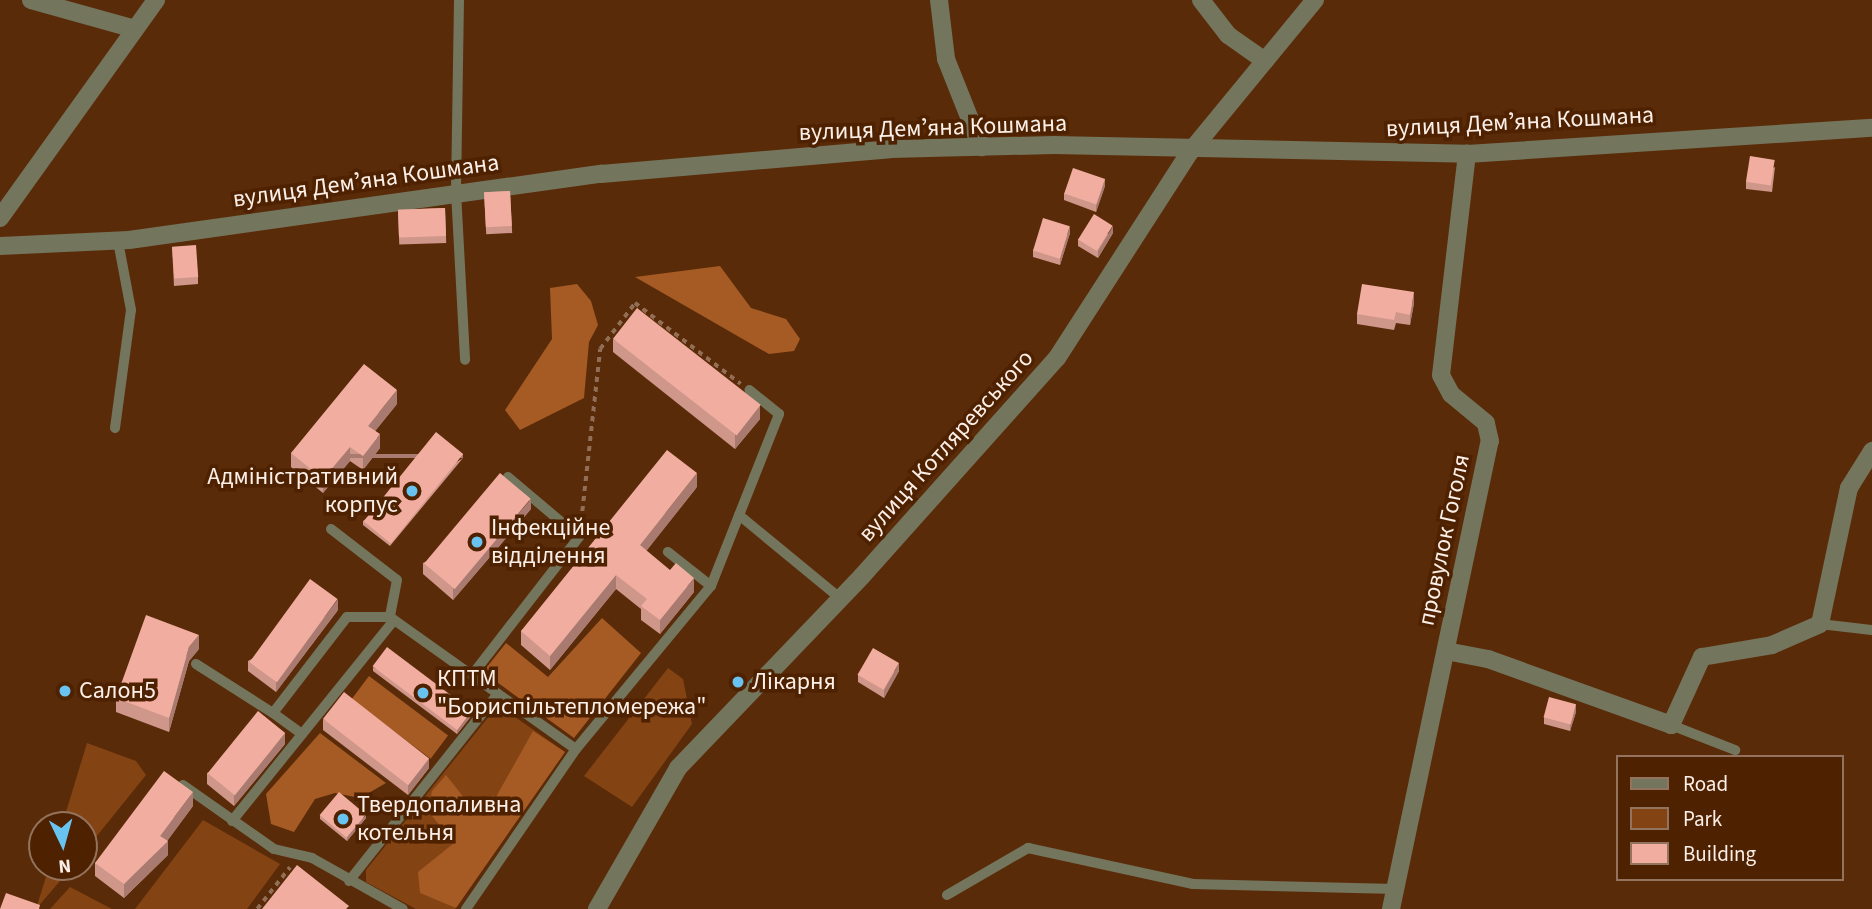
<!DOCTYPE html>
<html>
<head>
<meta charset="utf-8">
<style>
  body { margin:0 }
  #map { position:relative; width:1872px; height:909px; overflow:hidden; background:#5a2b09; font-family:"Source Sans 3",sans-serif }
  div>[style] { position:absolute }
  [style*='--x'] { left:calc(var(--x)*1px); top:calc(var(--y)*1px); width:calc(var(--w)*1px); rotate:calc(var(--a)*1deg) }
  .green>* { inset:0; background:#844312 }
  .forest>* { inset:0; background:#a65a24; transform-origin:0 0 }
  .path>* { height:3.5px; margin-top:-1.75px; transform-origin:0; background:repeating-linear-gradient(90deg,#916e55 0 5px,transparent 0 10px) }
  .lane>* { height:10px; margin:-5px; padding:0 5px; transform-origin:5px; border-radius:5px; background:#73755d }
  .street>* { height:18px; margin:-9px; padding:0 9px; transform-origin:9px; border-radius:9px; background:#73755d }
  .wall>* { inset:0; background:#cf968a; transform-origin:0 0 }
  .shaded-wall>* { inset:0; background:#a97a70; transform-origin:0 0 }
  .building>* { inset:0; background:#f1aea0; transform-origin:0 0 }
  .dots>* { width:19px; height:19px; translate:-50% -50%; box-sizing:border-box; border:4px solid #4e2100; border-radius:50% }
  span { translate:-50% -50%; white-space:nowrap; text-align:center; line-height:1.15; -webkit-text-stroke:7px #4e2100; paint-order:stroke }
  .street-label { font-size:24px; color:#fbefe8 }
  .poi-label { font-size:24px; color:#fbefe8 }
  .right { translate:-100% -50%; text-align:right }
  .left { translate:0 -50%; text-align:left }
  .legend { position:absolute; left:1616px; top:755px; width:228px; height:126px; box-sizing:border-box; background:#4e2100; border:2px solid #93735d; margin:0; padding:9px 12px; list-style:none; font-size:21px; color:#fbefe8 }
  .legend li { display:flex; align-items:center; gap:14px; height:35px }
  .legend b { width:35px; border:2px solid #93735d }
  .north { position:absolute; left:28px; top:811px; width:70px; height:70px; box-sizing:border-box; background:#4e2100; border:2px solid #93735d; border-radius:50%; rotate:175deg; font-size:19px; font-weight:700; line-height:28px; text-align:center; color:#fbefe8 }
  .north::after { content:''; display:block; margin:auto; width:24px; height:32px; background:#69c3f1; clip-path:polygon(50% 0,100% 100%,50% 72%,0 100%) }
</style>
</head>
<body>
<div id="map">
  <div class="green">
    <i style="clip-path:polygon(668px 668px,683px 679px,692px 724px,632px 807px,584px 776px)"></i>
    <i style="clip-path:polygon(498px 705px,565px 752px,455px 909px,416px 909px,366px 882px,366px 870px)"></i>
    <i style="clip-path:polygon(87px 743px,136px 761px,146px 775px,84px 852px,84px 825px,62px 825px)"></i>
    <i style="clip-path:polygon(203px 820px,280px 864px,247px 909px,135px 909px)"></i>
    <i style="clip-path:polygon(49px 867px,72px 867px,36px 909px)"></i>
    <i style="clip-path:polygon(70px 887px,112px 909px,50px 909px)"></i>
  </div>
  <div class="forest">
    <i style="clip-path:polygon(720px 266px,751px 308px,786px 319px,800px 339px,794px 351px,769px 354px,635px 277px)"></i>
    <i style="clip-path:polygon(577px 284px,591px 301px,598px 325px,589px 342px,584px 398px,520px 430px,505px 410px,552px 339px,550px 288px)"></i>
    <i style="clip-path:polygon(602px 618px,641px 653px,574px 738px,483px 672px,506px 643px,548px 677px)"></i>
    <i style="left:369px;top:676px;width:99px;height:29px;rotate:37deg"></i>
    <i style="clip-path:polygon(533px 731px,565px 752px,456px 908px,420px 893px,418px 872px,454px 843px,428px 811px,432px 791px,446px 775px,469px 804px,487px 813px)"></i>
    <i style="clip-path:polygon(320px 733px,386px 783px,360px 798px,335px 793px,315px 799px,294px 832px,271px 824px,266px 794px)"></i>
  </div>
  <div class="path">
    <i style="--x:581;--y:521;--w:173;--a:-83.7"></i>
    <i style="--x:600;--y:349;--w:58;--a:-52.7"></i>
    <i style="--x:635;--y:303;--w:133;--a:37.4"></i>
    <i style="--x:257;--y:909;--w:53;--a:-51.8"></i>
  </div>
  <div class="lane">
    <i style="--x:459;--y:0;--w:192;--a:90.9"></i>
    <i style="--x:456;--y:192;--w:168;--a:86.9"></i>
    <i style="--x:115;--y:428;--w:119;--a:-82.3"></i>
    <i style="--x:131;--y:310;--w:70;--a:-100.7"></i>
    <i style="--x:739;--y:515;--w:132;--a:39.5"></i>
    <i style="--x:331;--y:529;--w:83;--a:37.7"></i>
    <i style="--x:397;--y:580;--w:38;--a:101"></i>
    <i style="--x:390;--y:617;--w:228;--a:35.4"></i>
    <i style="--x:711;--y:586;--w:185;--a:-68.4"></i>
    <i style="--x:779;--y:414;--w:38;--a:-141"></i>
    <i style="--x:1820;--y:624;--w:52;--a:6.6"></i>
    <i style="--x:196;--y:664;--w:91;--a:32.5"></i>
    <i style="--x:273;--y:713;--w:121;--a:-52.4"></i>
    <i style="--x:347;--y:617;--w:43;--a:0"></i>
    <i style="--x:472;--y:675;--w:175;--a:-52.2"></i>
    <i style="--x:579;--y:537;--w:93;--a:-139.8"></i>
    <i style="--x:273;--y:713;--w:36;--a:36"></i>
    <i style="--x:1671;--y:725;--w:69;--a:21.3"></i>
    <i style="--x:183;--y:785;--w:111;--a:35.1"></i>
    <i style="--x:274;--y:849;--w:39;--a:13"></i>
    <i style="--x:312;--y:858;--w:104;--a:29.3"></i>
    <i style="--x:232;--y:821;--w:258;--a:-51.1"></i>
    <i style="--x:349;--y:881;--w:239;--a:-51.5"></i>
    <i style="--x:947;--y:895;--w:94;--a:-30.1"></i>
    <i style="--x:1028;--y:848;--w:169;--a:12.3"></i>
    <i style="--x:1193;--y:884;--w:203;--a:1.4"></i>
    <i style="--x:466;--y:909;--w:194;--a:-55.5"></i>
    <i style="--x:576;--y:749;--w:212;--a:-50.4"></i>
    <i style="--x:711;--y:586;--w:55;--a:-141.7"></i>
  </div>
  <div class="street">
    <i style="--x:31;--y:0;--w:108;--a:15.6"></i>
    <i style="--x:939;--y:0;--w:59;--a:83.2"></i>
    <i style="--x:946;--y:59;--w:95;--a:68.3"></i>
    <i style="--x:1201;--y:0;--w:44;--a:52.4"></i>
    <i style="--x:1228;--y:35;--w:45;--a:35.1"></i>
    <i style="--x:0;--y:218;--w:268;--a:-54.4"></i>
    <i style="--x:0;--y:246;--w:129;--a:-2.7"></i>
    <i style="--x:129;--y:240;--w:477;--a:-8"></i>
    <i style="--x:601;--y:174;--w:290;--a:-4.9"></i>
    <i style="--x:890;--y:149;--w:164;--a:-1.4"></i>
    <i style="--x:1054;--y:145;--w:413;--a:1.2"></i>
    <i style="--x:1467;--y:154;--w:406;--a:-3.7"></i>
    <i style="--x:1446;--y:651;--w:43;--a:10.8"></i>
    <i style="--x:1488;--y:659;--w:195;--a:19.8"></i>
    <i style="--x:1671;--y:725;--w:75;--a:-65.5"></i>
    <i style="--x:1702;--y:657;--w:71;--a:-9.7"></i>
    <i style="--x:1772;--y:645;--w:52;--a:-23.6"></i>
    <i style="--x:1820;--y:624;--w:139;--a:-78"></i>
    <i style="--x:1849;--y:488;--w:44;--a:-58.1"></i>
    <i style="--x:597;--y:909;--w:163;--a:-60.1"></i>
    <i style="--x:678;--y:768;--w:266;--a:-46.2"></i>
    <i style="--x:862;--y:576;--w:292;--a:-48.2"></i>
    <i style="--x:1057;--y:358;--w:245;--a:-57.2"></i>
    <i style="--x:1190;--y:152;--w:197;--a:-50.6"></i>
    <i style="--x:1391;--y:909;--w:478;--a:-78.1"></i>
    <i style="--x:1490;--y:441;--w:18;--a:-103"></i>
    <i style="--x:1486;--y:423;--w:45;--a:-140.4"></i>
    <i style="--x:1451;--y:394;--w:21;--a:-118"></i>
    <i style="--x:1441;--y:375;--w:223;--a:-83.3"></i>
  </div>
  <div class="wall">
    <i style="clip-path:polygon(1775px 167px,1772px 192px,1746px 189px,1746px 182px)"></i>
    <i style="clip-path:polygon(1105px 186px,1096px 212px,1064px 200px,1064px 193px)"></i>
    <i style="left:510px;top:191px;width:42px;height:26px;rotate:87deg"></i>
    <i style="left:445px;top:208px;width:35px;height:47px;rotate:88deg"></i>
    <i style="clip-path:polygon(1070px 233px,1060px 265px,1033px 257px,1033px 250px)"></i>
    <i style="clip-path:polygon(1113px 233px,1098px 258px,1078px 246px,1078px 239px)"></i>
    <i style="clip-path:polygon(172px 247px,198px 277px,198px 284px,174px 286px)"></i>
    <i style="clip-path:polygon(1414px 303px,1410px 325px,1396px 323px,1394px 330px,1357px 324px,1357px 314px)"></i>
    <i style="clip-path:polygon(613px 339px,760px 419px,735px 449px,613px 352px)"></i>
    <i style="clip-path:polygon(397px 404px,375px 431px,380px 448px,363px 470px,350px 461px,323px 493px,291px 467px,291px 453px)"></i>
    <i style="clip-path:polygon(463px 458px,390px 546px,363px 525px,363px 521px)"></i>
    <i style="clip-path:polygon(697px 487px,646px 551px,694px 592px,660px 634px,641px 620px,641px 609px,616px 589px,550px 670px,521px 645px,521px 631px)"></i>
    <i style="clip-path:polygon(531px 509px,453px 600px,423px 574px,423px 563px)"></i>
    <i style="clip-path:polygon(338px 610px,276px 692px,248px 671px,248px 661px)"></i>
    <i style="clip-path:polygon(199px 649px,189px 661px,169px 732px,116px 712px,116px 698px)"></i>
    <i style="clip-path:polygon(373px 667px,472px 715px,457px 734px,373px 671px)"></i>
    <i style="clip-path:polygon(899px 671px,884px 698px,858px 682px,858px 675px)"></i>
    <i style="clip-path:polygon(1576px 712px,1570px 731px,1544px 724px,1544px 717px)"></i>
    <i style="clip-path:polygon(323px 719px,429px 768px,408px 795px,323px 730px)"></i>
    <i style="clip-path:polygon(285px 744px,234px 806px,207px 784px,207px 773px)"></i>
    <i style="clip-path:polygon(193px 806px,167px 841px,168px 855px,124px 898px,95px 876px,95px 863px)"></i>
    <i style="clip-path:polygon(320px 815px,366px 818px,347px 841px,320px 819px)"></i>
  </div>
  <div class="shaded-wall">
    <i style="clip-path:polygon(1105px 179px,1105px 186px,1096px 212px,1096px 204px)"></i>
    <i style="clip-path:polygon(1070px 226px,1070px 233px,1060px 265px,1060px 258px)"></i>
    <i style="clip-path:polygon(1113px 226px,1113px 233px,1098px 258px,1098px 251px)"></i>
    <i style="clip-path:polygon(1414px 292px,1414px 303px,1410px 325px,1410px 315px)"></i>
    <i style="clip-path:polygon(397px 390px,397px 404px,368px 440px,368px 426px)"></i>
    <i style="clip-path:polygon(760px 405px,760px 419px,735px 449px,735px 435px)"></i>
    <i style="clip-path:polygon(380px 434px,380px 448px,363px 470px,363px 456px)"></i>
    <i style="clip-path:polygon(350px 447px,350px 461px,323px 493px,323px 479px)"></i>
    <i style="left:463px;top:454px;width:4px;height:114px;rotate:90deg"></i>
    <i style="clip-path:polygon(697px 473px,697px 487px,640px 559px,640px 545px)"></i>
    <i style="clip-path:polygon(531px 499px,531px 509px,453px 600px,453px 589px)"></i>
    <i style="clip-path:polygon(616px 575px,616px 589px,550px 670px,550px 656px)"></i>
    <i style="clip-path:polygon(694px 578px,694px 592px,660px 634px,660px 620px)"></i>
    <i style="clip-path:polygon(338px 599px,338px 610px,276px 692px,276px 681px)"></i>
    <i style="clip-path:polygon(199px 635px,199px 649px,189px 661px,169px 732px,169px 718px,189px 647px)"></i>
    <i style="clip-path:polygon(899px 663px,899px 671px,884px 698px,884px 690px)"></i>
    <i style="clip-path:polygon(1576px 704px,1576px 712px,1570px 731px,1570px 724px)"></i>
    <i style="clip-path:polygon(472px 711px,472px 715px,457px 734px,457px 730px)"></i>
    <i style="clip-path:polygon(285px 733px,285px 744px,234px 806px,234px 795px)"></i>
    <i style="clip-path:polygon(429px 758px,429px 768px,408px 795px,408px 785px)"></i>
    <i style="clip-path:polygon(193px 792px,193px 806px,165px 844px,168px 841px,168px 855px,124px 898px,124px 884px)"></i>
    <i style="clip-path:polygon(366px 815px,366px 818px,347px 841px,347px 837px)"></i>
  </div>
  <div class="building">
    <i style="left:1750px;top:156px;width:25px;height:26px;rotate:9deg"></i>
    <i style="left:1073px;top:168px;width:34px;height:27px;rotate:19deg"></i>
    <i style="left:510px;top:191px;width:35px;height:26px;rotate:87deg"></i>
    <i style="left:445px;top:208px;width:28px;height:47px;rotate:88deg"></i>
    <i style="left:1094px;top:214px;width:22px;height:30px;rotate:32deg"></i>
    <i style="left:1043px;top:218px;width:28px;height:34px;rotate:17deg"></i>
    <i style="left:196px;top:245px;width:32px;height:24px;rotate:86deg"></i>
    <i style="clip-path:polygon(1362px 284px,1414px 292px,1410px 315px,1396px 312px,1394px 320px,1357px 314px)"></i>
    <i style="left:637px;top:308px;width:157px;height:39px;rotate:38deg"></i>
    <i style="clip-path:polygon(364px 364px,397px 390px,368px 426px,380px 434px,363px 456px,350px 447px,323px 479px,291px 453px)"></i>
    <i style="left:436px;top:432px;width:35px;height:115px;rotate:39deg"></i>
    <i style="clip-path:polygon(667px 450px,697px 473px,640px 545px,670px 570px,676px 563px,694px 578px,660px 620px,641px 606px,647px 599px,616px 575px,550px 656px,521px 631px)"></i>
    <i style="left:500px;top:473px;width:40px;height:118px;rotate:40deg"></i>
    <i style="left:310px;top:579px;width:34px;height:103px;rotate:36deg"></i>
    <i style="clip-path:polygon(146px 615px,199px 635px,189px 647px,169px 718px,116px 698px)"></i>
    <i style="left:387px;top:647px;width:106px;height:24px;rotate:37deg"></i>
    <i style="left:873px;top:648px;width:30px;height:31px;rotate:30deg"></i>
    <i style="left:344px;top:692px;width:108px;height:34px;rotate:38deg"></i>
    <i style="left:1549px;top:697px;width:28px;height:21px;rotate:15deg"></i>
    <i style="left:258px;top:711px;width:35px;height:80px;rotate:39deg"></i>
    <i style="clip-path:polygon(164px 771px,193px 792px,160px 836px,168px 841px,124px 884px,95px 863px)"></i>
    <i style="left:339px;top:792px;width:35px;height:30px;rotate:40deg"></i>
    <i style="clip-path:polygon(297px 865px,349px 906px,346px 909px,262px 909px)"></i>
    <i style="clip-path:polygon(6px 893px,40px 905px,39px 909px,0 909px)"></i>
  </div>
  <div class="dots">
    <i style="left:412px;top:491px;background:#69c3f1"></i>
    <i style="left:477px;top:542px;background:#69c3f1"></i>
    <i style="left:738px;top:682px;background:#69c3f1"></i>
    <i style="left:65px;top:691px;background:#69c3f1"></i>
    <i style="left:423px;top:693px;background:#69c3f1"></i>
    <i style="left:343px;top:819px;background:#69c3f1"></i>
  </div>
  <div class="street-label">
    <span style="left:1520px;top:122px;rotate:-3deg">вулиця Демʼяна Кошмана</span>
    <span style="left:933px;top:128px;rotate:-2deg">вулиця Демʼяна Кошмана</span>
    <span style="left:366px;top:181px;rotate:-8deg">вулиця Демʼяна Кошмана</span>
    <span style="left:946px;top:446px;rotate:-48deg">вулиця Котляревського</span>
    <span style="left:1444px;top:540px;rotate:-78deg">провулок Гоголя</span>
  </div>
  <div class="poi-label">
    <span class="right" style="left:398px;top:491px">Адміністративний<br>корпус</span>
    <span class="left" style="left:491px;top:542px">Інфекційне<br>відділення</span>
    <span class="left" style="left:437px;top:693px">КПТМ<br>"Бориспільтепломережа"</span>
    <span class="left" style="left:752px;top:682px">Лікарня</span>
    <span class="left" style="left:79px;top:691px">Салон5</span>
    <span class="left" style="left:357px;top:819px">Твердопаливна<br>котельня</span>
  </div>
  <ul class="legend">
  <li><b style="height:9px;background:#73755d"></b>Road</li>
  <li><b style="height:19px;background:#844312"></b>Park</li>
  <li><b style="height:19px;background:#f1aea0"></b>Building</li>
  </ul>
  <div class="north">N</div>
</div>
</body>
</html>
